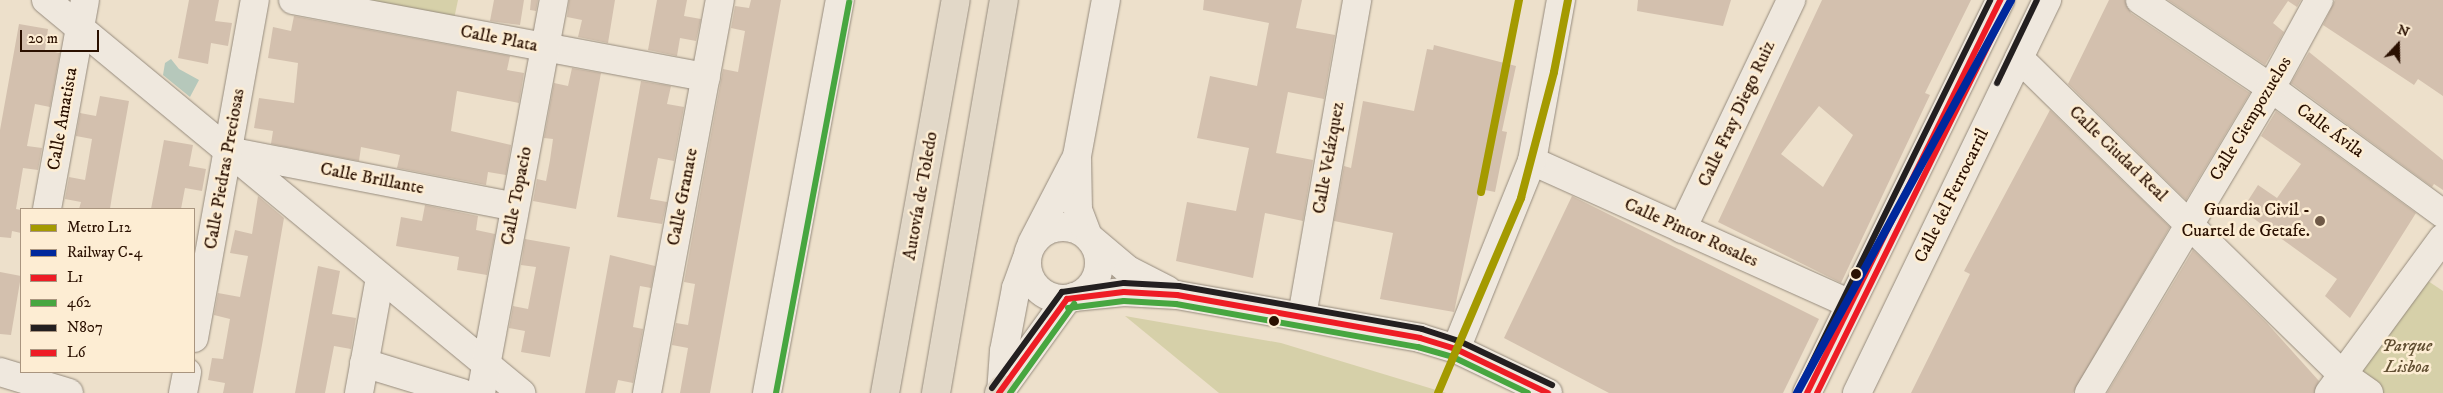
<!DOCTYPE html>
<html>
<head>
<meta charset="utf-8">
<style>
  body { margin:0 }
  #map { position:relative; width:2443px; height:393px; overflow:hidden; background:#ede0cb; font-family:"IM FELL DW Pica",serif }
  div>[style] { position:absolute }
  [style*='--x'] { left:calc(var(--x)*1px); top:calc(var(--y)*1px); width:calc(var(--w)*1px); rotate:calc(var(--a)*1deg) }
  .green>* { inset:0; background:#d6d0a9 }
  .water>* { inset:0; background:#b6c8bb }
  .building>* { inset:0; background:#d3c0ae }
  .roads { filter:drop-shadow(0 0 1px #968b7d) drop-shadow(0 0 1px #968b7d) }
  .street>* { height:28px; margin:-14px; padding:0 14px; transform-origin:14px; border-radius:14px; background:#efe8de }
  .street>.ring { margin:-14px; padding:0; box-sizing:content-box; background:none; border:28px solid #efe8de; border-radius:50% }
  .secondary>* { height:28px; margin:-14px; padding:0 14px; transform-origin:14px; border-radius:14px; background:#efe8de }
  .highway>* { height:28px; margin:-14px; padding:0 14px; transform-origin:14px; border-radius:14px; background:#e2d8c8 }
  .bus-1>* { height:6px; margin:-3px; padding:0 3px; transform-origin:3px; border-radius:3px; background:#ee1c25 }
  .bus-2>* { height:6px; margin:-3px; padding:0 3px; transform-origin:3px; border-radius:3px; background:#47a640 }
  .bus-3>* { height:6px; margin:-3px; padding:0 3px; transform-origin:3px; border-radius:3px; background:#231f20 }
  .bus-4>* { height:6px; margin:-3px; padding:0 3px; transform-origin:3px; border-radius:3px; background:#ee1c25 }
  .rail-1>* { height:8px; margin:-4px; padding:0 4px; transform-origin:4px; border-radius:4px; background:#00289c }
  .metro-1>* { height:8px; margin:-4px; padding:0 4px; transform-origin:4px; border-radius:4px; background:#a49a00 }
  .dots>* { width:14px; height:14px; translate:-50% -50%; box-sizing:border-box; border:2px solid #fdedd3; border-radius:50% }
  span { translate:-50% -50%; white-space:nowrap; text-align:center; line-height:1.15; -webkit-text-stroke:5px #fdedd3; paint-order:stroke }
  .street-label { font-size:18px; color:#2a1000 }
  .poi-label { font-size:18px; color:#2a1000 }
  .right { translate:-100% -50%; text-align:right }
  .park-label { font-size:18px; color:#604e31; font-style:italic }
  .legend { position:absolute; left:20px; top:208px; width:175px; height:165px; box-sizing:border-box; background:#fdedd3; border:1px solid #a9957f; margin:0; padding:6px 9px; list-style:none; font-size:15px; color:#2a1000 }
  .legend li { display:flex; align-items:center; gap:10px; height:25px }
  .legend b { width:25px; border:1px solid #a9957f }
  .north { position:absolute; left:2373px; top:20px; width:50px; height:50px; -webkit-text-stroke:4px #fdedd3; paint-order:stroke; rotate:21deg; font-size:14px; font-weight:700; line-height:20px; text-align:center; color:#2a1000 }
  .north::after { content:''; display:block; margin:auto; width:18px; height:22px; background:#2a1000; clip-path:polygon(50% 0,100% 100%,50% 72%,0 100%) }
  .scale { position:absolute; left:20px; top:30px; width:79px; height:22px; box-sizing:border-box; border:2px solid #2a1000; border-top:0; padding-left:6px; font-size:15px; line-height:18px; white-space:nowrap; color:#2a1000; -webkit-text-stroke:4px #fdedd3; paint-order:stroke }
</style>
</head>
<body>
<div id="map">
  <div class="green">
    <i style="clip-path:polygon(351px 0,458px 0,454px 19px)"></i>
    <i style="clip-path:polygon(2422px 277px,2443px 291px,2443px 393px,2369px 393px,2348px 378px)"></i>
    <i style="clip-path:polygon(1125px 316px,1281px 343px,1446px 393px,1219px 393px)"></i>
  </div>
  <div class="water">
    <i style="clip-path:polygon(171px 59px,179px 69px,199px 80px,190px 97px,163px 75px,165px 63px)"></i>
  </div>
  <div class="building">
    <i style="clip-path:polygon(189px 0,219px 0,215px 21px,232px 23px,228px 46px,211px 43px,208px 64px,178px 58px)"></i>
    <i style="clip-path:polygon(494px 0,524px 0,520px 25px,490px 21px)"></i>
    <i style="clip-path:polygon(531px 0,538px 0,536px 11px,530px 10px)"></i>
    <i style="clip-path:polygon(569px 0,615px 0,608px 43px,578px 37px,582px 20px,567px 17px)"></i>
    <i style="clip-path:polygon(657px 0,687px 0,684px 16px,701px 19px,696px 41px,680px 38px,677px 56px,648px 50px)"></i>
    <i style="clip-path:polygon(751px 0,781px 0,710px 393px,680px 393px,688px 348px,672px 345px,676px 323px,688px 325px,695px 284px,684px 282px,723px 69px,738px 72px,745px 31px,731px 28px,735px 6px,749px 8px)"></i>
    <i style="clip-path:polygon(1204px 0,1302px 0,1296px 28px,1335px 35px,1324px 99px,1288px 92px,1276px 153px,1313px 160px,1303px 221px,1265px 213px,1253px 278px,1176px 261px,1187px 202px,1236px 211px,1249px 148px,1197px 138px,1210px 76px,1257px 86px,1269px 23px,1203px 10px)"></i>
    <i style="clip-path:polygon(1638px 0,1731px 0,1723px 26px,1637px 11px)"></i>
    <i style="clip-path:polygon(evenodd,1822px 0,1971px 0,1925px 93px,1930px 95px,1841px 283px,1718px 222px,1822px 0,1819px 106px,1853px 135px,1823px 187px,1781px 154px,1819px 106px)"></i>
    <i style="clip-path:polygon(2109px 0,2125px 0,2131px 13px,2250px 93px,2186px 200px,2068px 84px)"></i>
    <i style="clip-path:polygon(2168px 0,2301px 0,2297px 7px,2288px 1px,2273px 23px,2284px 32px,2265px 65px)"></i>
    <i style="clip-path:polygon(2335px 0,2443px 0,2443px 96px,2418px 79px,2414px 85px,2323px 25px)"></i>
    <i style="clip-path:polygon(294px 16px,510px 56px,507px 70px,524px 73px,519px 103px,457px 91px,451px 131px,511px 145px,506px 175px,488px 172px,486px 185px,397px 168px,400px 155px,361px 147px,359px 161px,271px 144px,273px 131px,254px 128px,259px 98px,294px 103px,298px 63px,268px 58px,273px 27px,291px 31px)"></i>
    <i style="clip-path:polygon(19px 24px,48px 29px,45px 50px,60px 53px,50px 107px,35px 104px,27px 146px,42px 148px,38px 170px,23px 168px,16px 209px,21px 210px,21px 233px,12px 231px,11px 238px,0 237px,0 130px)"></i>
    <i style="clip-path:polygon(1434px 45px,1516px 66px,1502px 131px,1507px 132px,1495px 192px,1480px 189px,1454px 312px,1380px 299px,1393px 233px,1334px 221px,1344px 166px,1351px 168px,1363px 101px,1414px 111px,1427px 49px,1433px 50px)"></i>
    <i style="clip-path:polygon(2309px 52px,2443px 160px,2443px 190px,2434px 184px,2432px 187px,2291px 83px)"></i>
    <i style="clip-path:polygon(572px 68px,601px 73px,576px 209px,533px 201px,537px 179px,546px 181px,550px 160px,553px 139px,544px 138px,554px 83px,568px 86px)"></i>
    <i style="clip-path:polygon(641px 81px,671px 86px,667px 104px,684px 107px,674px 161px,658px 158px,650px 199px,667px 202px,662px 224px,617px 217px)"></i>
    <i style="clip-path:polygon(100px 96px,129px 101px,112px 196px,110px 209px,79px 209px,81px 202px,65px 199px,69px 177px,85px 180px,92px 139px,76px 136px,80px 113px,96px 116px)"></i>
    <i style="clip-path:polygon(2050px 110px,2170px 227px,2073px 393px,1911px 393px,1970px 274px,1964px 271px)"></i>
    <i style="clip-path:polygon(2276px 111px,2416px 213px,2350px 318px,2325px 296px,2337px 279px,2242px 210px,2258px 185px,2277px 198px,2301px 164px,2261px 136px)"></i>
    <i style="clip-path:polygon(164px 140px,193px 145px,189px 166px,206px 169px,202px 191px,185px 188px,181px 209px,151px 209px)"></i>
    <i style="clip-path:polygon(258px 196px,284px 218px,262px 345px,253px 393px,223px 393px,225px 383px,208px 380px,212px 358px,223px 359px,230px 319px,214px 315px,218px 293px,240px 297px,248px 256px,230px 253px,235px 230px,252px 234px)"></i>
    <i style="clip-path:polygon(1572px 196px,1819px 319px,1783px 393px,1609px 393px,1504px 338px)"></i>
    <i style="clip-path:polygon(425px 205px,478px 216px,476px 230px,495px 234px,487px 275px,457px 270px,459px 257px,396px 246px,401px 217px,422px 221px)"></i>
    <i style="clip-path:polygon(525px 239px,570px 247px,550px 357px,521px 352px,525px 331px,509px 328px,513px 306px,528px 309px,536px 267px,521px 265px)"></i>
    <i style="clip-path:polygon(2193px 250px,2266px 322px,2319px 381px,2314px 393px,2107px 393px)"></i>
    <i style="clip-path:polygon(610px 255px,655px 266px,651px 288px,640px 286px,633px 327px,643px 329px,633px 383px,618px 380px,615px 393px,585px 393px)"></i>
    <i style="clip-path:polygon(318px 266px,340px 271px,332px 314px,356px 318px,351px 349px,334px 346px,325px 393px,295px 393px)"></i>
    <i style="clip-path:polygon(0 272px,21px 276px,11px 335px,0 334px)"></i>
  </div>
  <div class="roads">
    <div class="street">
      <i style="--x:46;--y:0;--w:617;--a:39.6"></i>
      <i style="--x:293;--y:0;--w:420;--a:10.6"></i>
      <i style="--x:2140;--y:0;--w:158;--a:33.9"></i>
      <i style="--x:2271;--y:88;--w:213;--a:36.2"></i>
      <i style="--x:2019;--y:58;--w:452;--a:44.4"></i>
      <i style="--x:2342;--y:374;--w:33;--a:35"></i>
      <i style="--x:233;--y:152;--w:287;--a:11"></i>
      <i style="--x:1532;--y:161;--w:349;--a:24.2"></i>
      <i style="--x:47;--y:209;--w:212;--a:-79.7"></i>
      <i class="ring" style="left:1027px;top:227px;width:44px;height:44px"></i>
      <i style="--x:1682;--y:229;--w:254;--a:-64.5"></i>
      <i style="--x:1088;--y:236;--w:28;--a:-111"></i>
      <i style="--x:1078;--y:210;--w:54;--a:-91.1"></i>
      <i style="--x:1077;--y:156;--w:159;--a:-79.5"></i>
      <i style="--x:1032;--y:243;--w:91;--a:-62.6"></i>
      <i style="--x:1302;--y:316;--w:321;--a:-80.1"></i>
      <i style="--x:194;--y:338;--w:343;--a:-79.8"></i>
      <i style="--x:1456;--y:349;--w:203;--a:-68"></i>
      <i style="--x:1532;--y:161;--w:164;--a:-79.8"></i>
      <i style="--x:364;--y:363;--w:102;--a:17"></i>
      <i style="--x:1002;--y:389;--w:111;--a:-54.2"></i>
      <i style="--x:183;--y:393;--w:21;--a:-79"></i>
      <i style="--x:359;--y:393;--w:118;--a:-79.7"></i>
      <i style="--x:481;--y:393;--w:400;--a:-79.5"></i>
      <i style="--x:647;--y:393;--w:400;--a:-79.5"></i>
      <i style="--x:1001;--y:393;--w:42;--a:-85.9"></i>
      <i style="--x:1004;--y:351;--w:64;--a:-79.2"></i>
      <i style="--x:1016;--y:288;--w:30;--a:-70"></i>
      <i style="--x:2089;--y:393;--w:355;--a:-59.2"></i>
      <i style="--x:2271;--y:88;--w:100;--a:-61.4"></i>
      <i style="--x:2329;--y:393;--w:192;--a:-53.7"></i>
    </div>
    <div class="secondary">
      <i style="--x:1090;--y:238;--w:50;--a:40.1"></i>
      <i style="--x:1128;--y:270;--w:44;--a:27.1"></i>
      <i style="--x:1074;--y:297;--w:50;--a:-5.7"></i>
      <i style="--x:1124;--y:292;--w:53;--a:3.2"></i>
      <i style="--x:1177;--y:295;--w:247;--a:10"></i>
      <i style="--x:1420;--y:338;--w:38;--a:17"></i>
      <i style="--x:1456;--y:349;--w:102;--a:25.6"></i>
      <i style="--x:0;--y:372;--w:72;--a:16.9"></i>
      <i style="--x:767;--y:393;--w:400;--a:-79.5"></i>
      <i style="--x:1807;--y:393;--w:438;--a:-63.8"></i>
      <i style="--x:1857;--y:393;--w:437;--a:-64.2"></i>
    </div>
    <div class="highway">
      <i style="--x:885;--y:393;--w:399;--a:-79.8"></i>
      <i style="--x:936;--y:393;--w:399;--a:-80.2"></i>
      <i style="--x:999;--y:393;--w:5;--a:-53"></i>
    </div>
  </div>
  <div class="bus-1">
    <i style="--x:1067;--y:299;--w:57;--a:-7"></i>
    <i style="--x:1124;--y:292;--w:53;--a:3.2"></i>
    <i style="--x:1177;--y:295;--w:247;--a:10"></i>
    <i style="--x:1420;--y:338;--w:38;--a:17"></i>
    <i style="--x:1456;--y:349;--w:102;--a:25.6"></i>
    <i style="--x:999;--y:393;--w:116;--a:-54.1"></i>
    <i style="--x:1807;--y:393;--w:438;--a:-63.8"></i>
  </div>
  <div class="bus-2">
    <i style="--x:1068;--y:308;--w:56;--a:-7.1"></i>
    <i style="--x:1124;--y:301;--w:52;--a:3.3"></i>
    <i style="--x:1176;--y:304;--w:246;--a:10.1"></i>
    <i style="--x:1418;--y:347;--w:36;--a:16"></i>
    <i style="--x:1453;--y:357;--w:83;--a:25.6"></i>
    <i style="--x:776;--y:393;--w:398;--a:-79.4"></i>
    <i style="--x:1010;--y:393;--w:110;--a:-54.3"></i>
  </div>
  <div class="bus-3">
    <i style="--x:1997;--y:83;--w:92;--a:-64.3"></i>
    <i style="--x:992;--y:388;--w:119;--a:-53.9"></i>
    <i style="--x:1062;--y:292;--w:63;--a:-8.3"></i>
    <i style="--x:1124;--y:283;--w:55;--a:3.1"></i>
    <i style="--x:1179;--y:286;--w:247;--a:10"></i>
    <i style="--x:1422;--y:329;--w:39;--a:18"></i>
    <i style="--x:1459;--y:341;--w:103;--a:25.3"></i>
    <i style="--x:1799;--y:389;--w:433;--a:-63.8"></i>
  </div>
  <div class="bus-4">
    <i style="--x:1817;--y:393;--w:433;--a:-63.8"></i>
  </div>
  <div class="rail-1">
    <i style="--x:1797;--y:393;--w:447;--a:-61.4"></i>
  </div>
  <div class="metro-1">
    <i style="--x:1481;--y:192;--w:196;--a:-78.8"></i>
    <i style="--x:1438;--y:393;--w:212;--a:-66.9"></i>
    <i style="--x:1521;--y:198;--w:130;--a:-75.3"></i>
    <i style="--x:1554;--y:72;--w:73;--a:-79"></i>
  </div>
  <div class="dots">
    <i style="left:2320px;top:221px;background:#6e5947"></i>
    <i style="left:1856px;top:274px;background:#2a1000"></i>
    <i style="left:1274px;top:321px;background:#2a1000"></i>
  </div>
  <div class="street-label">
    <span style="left:499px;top:39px;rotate:11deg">Calle Plata</span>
    <span style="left:1737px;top:114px;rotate:-65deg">Calle Fray Diego Ruiz</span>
    <span style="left:63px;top:119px;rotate:-80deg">Calle Amatista</span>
    <span style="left:2251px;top:119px;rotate:-59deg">Calle Ciempozuelos</span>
    <span style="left:2330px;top:131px;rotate:36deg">Calle Ávila</span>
    <span style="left:2118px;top:154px;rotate:44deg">Calle Ciudad Real</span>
    <span style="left:1329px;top:158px;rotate:-80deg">Calle Velázquez</span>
    <span style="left:225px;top:169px;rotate:-80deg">Calle Piedras Preciosas</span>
    <span style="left:372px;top:179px;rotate:11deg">Calle Brillante</span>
    <span style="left:517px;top:196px;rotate:-79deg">Calle Topacio</span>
    <span style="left:921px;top:196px;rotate:-80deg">Autovía de Toledo</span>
    <span style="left:1952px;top:196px;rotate:-64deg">Calle del Ferrocarril</span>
    <span style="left:683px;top:197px;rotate:-79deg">Calle Granate</span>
    <span style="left:1691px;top:233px;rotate:24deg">Calle Pintor Rosales</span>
  </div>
  <div class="poi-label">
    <span class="right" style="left:2310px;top:221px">Guardia Civil -<br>Cuartel de Getafe.</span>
  </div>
  <div class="park-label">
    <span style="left:2407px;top:357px">Parque<br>Lisboa</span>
  </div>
  <ul class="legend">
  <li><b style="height:6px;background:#a49a00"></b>Metro L12</li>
  <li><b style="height:6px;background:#00289c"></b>Railway C-4</li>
  <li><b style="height:6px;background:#ee1c25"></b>L1</li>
  <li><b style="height:6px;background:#47a640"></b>462</li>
  <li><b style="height:6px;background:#231f20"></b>N807</li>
  <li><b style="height:6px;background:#ee1c25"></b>L6</li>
  </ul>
  <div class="north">N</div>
  <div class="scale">20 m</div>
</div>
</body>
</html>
